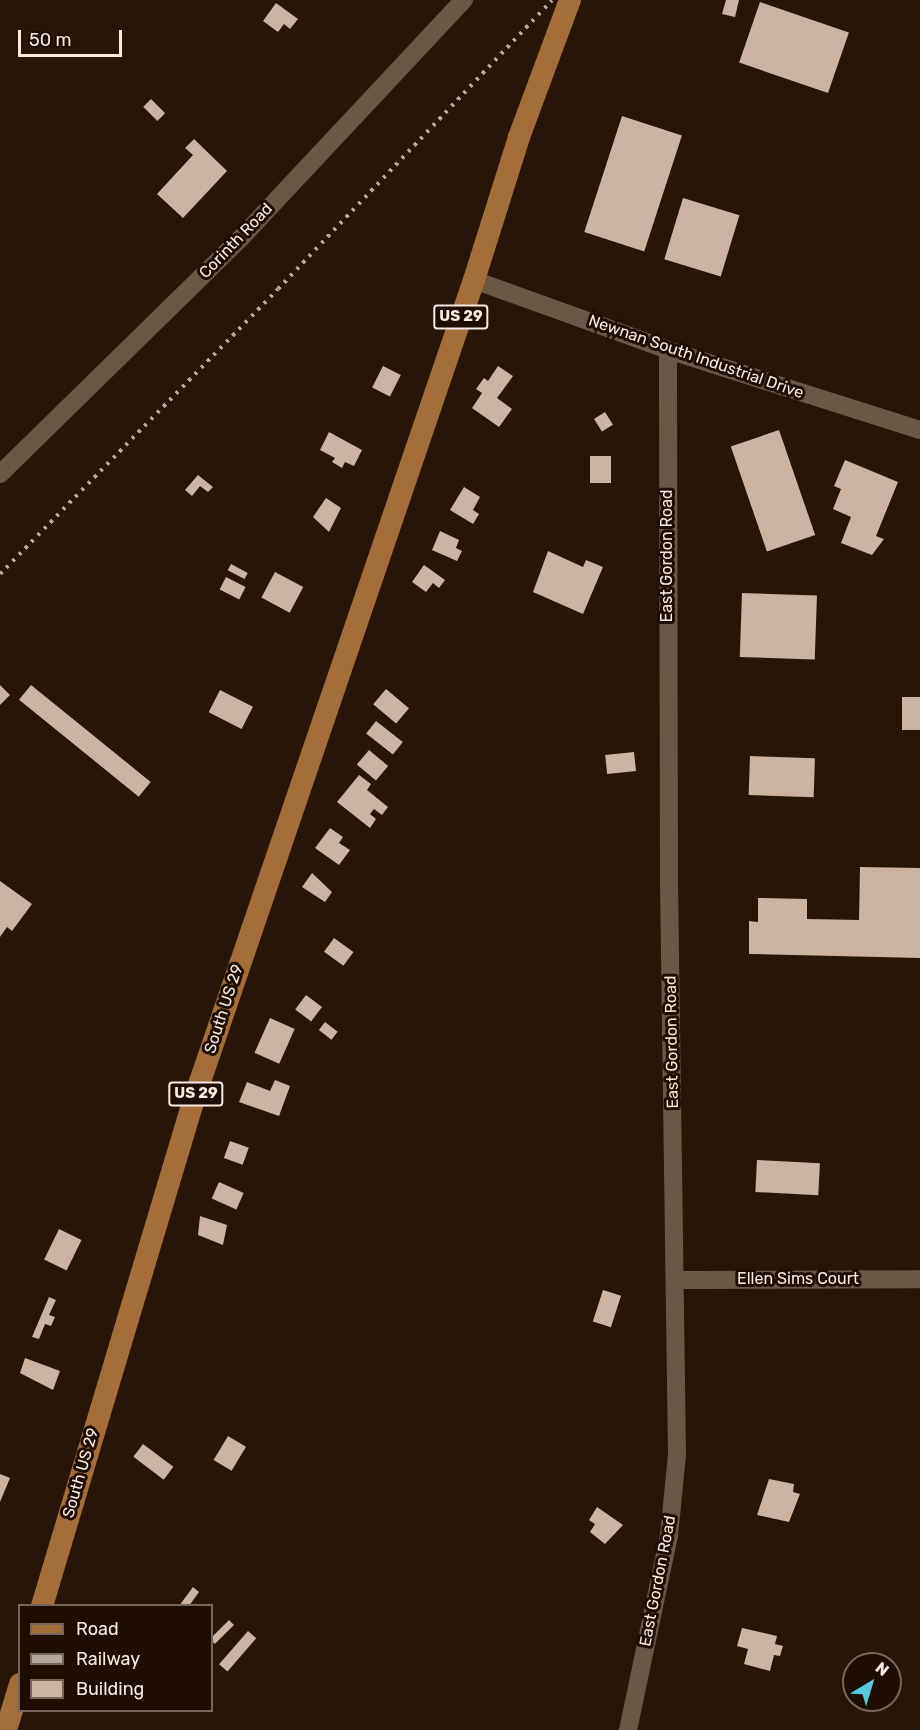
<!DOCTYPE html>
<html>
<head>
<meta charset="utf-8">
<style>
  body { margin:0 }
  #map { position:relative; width:920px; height:1730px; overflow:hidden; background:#271607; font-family:Rubik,sans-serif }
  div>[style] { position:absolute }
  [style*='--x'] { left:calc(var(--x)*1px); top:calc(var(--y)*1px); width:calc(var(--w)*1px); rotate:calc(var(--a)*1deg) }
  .building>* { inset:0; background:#cbb4a1; transform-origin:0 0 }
  .minor>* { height:18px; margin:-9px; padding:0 9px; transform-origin:9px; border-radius:9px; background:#6b5746 }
  .major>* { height:22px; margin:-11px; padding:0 11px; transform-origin:11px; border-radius:11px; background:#a46e39 }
  .rail>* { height:4px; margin-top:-2px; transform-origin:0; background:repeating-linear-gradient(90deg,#b5a79b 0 3px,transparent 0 9px) }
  span { translate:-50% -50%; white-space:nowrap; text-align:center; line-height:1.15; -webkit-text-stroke:6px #1e0d01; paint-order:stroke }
  .shield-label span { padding:2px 4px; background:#1e0d01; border:2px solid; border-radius:4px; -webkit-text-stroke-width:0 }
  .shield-label { font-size:15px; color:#f7ebe1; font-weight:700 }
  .street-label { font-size:16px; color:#f7ebe1 }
  .legend { position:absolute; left:18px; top:1604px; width:195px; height:108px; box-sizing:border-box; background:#1e0d01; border:2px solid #75665b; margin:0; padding:8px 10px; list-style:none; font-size:18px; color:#f7ebe1 }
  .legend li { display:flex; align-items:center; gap:12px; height:30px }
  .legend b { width:30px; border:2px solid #75665b }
  .north { position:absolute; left:842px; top:1652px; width:60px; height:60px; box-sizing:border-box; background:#1e0d01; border:2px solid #75665b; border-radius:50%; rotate:38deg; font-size:16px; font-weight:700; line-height:24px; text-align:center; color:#f7ebe1 }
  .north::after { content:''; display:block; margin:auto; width:21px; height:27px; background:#55cadf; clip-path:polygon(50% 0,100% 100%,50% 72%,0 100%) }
  .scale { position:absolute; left:18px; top:30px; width:104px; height:27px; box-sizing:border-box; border:3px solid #f7ebe1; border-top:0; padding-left:8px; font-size:18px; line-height:21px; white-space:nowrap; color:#f7ebe1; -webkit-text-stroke:4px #1e0d01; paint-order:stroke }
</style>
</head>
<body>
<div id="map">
  <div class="building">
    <i style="clip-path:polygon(726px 0,739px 0,735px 17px,722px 14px)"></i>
    <i style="left:760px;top:2px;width:94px;height:64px;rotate:19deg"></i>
    <i style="clip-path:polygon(276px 3px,298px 19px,290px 29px,284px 24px,278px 32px,263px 21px)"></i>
    <i style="left:151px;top:99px;width:20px;height:11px;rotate:45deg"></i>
    <i style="left:622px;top:116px;width:63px;height:122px;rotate:18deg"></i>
    <i style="clip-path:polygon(194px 139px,227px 171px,183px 218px,157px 194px,193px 155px,185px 148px)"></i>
    <i style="left:683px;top:198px;width:59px;height:64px;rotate:17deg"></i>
    <i style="left:383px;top:366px;width:20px;height:24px;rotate:27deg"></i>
    <i style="clip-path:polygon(498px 366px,513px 376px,497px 398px,512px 409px,499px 427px,472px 408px,482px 393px,476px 389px,484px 378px,488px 381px)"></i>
    <i style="left:605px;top:412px;width:15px;height:13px;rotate:58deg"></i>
    <i style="left:779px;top:430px;width:111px;height:51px;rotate:71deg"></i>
    <i style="clip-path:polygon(329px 432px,362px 450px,354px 466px,345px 462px,342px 468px,332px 462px,335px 458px,320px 450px)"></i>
    <i style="left:590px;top:456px;width:21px;height:27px"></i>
    <i style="clip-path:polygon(845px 460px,898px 482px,876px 536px,884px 539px,872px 555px,841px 543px,851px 517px,833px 509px,841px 489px,834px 486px)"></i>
    <i style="clip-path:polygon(198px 475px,213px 487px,208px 492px,200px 486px,192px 496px,185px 490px)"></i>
    <i style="clip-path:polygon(464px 487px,480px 497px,473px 510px,479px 514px,473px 524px,450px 510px)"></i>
    <i style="clip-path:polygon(326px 498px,341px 508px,329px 532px,313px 517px)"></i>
    <i style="clip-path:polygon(440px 531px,459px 540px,456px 548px,462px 551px,457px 561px,432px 550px)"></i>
    <i style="clip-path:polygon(548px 551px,583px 567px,586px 560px,603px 567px,583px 614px,533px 592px)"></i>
    <i style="left:231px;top:564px;width:19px;height:7px;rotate:28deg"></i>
    <i style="clip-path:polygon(424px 565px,445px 580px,439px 588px,433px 583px,426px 592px,412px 582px)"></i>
    <i style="left:275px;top:572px;width:32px;height:29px;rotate:28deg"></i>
    <i style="left:226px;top:577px;width:22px;height:14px;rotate:27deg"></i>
    <i style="left:742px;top:593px;width:75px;height:64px;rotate:2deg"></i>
    <i style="clip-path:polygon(0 685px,10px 695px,0 705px)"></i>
    <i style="left:31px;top:685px;width:154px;height:19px;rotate:39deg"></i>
    <i style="left:386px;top:689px;width:30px;height:20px;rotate:40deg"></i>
    <i style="left:220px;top:690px;width:37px;height:25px;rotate:27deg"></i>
    <i style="left:920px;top:697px;width:33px;height:18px;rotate:90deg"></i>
    <i style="left:376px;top:721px;width:34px;height:16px;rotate:38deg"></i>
    <i style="left:369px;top:750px;width:25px;height:19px;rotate:40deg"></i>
    <i style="left:634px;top:752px;width:19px;height:29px;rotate:84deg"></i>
    <i style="left:750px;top:756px;width:65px;height:39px;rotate:2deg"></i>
    <i style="clip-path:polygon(359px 775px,371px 784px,367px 790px,388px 807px,382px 815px,374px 809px,370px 814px,376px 819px,370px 828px,337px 802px)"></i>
    <i style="clip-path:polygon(330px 828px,343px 837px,339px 843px,350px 850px,339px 865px,315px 848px)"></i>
    <i style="clip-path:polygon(860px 867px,920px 868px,920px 958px,749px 954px,749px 921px,758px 922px,758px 898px,807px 899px,807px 919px,859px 920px)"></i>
    <i style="clip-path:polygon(312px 873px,332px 892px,325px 902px,302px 887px)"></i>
    <i style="clip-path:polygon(0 881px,32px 904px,12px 931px,7px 927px,0 937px)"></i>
    <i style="left:334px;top:938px;width:24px;height:17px;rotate:36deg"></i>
    <i style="left:306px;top:995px;width:20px;height:18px;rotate:37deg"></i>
    <i style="left:270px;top:1018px;width:27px;height:38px;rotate:24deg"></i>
    <i style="left:325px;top:1022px;width:16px;height:10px;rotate:38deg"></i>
    <i style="clip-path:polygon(275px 1080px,290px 1086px,279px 1116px,239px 1102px,247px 1082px,270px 1091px)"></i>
    <i style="left:230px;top:1141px;width:20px;height:18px;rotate:20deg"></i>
    <i style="left:757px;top:1160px;width:63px;height:32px;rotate:3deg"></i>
    <i style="left:219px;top:1182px;width:27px;height:18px;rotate:24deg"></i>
    <i style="clip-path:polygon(200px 1216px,227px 1225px,223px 1245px,198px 1235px)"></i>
    <i style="left:59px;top:1229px;width:25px;height:34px;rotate:26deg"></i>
    <i style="left:603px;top:1290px;width:19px;height:33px;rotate:18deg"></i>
    <i style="clip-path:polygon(49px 1297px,56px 1300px,49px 1315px,55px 1317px,51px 1326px,45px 1324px,39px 1339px,32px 1337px)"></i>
    <i style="clip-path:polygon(25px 1358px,60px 1371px,53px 1390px,20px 1373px)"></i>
    <i style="left:228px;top:1436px;width:21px;height:28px;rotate:31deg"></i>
    <i style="left:143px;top:1444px;width:38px;height:16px;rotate:37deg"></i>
    <i style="clip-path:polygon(0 1474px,10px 1478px,0 1502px)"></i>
    <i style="clip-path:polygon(769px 1479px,794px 1484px,793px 1492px,800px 1494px,789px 1522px,757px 1515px)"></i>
    <i style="clip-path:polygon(597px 1507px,623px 1525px,605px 1544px,590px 1532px,595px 1524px,589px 1520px)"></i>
    <i style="clip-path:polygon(193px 1587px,199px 1592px,189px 1606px,179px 1606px)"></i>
    <i style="left:229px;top:1620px;width:7px;height:27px;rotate:45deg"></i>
    <i style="clip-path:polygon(742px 1628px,777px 1636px,775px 1644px,783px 1646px,780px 1656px,774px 1655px,770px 1671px,744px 1664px,748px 1649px,737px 1646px)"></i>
    <i style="left:248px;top:1631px;width:11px;height:44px;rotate:41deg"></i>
  </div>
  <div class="minor">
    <i style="--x:474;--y:280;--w:206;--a:19.8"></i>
    <i style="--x:668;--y:350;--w:264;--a:17.6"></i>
    <i style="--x:0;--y:474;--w:336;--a:-44.4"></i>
    <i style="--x:240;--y:239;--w:328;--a:-46.9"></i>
    <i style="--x:676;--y:1280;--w:244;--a:-0.2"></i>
    <i style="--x:628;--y:1730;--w:198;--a:-78.1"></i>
    <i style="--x:669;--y:1536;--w:82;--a:-84.4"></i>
    <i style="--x:677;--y:1454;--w:570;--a:-90.8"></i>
    <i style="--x:669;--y:884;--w:534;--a:-90.11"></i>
  </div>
  <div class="major">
    <i style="--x:42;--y:1606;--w:526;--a:-73.32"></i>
    <i style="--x:193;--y:1102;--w:869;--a:-71.13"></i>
    <i style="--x:474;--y:280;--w:150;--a:-72.5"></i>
    <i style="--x:519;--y:137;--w:146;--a:-69.6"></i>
    <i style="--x:6;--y:1730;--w:48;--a:-73.1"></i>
  </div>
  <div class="rail">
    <i style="--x:0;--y:574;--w:398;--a:-45.7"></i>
    <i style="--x:278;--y:289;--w:398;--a:-46.5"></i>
  </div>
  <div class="shield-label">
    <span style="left:461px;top:317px">US 29</span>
    <span style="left:196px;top:1094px">US 29</span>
  </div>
  <div class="street-label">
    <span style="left:236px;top:241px;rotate:-46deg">Corinth Road</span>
    <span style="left:696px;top:357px;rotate:19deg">Newnan South Industrial Drive</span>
    <span style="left:667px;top:556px;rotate:-90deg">East Gordon Road</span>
    <span style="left:224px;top:1009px;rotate:-72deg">South US 29</span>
    <span style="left:672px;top:1042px;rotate:-91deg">East Gordon Road</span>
    <span style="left:798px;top:1279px">Ellen Sims Court</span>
    <span style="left:81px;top:1473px;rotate:-74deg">South US 29</span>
    <span style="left:658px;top:1581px;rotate:-79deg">East Gordon Road</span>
  </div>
  <ul class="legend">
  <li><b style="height:8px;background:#a46e39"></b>Road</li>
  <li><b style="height:8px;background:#b5a79b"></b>Railway</li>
  <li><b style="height:16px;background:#cbb4a1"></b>Building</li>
  </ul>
  <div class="north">N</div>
  <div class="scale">50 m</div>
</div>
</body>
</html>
